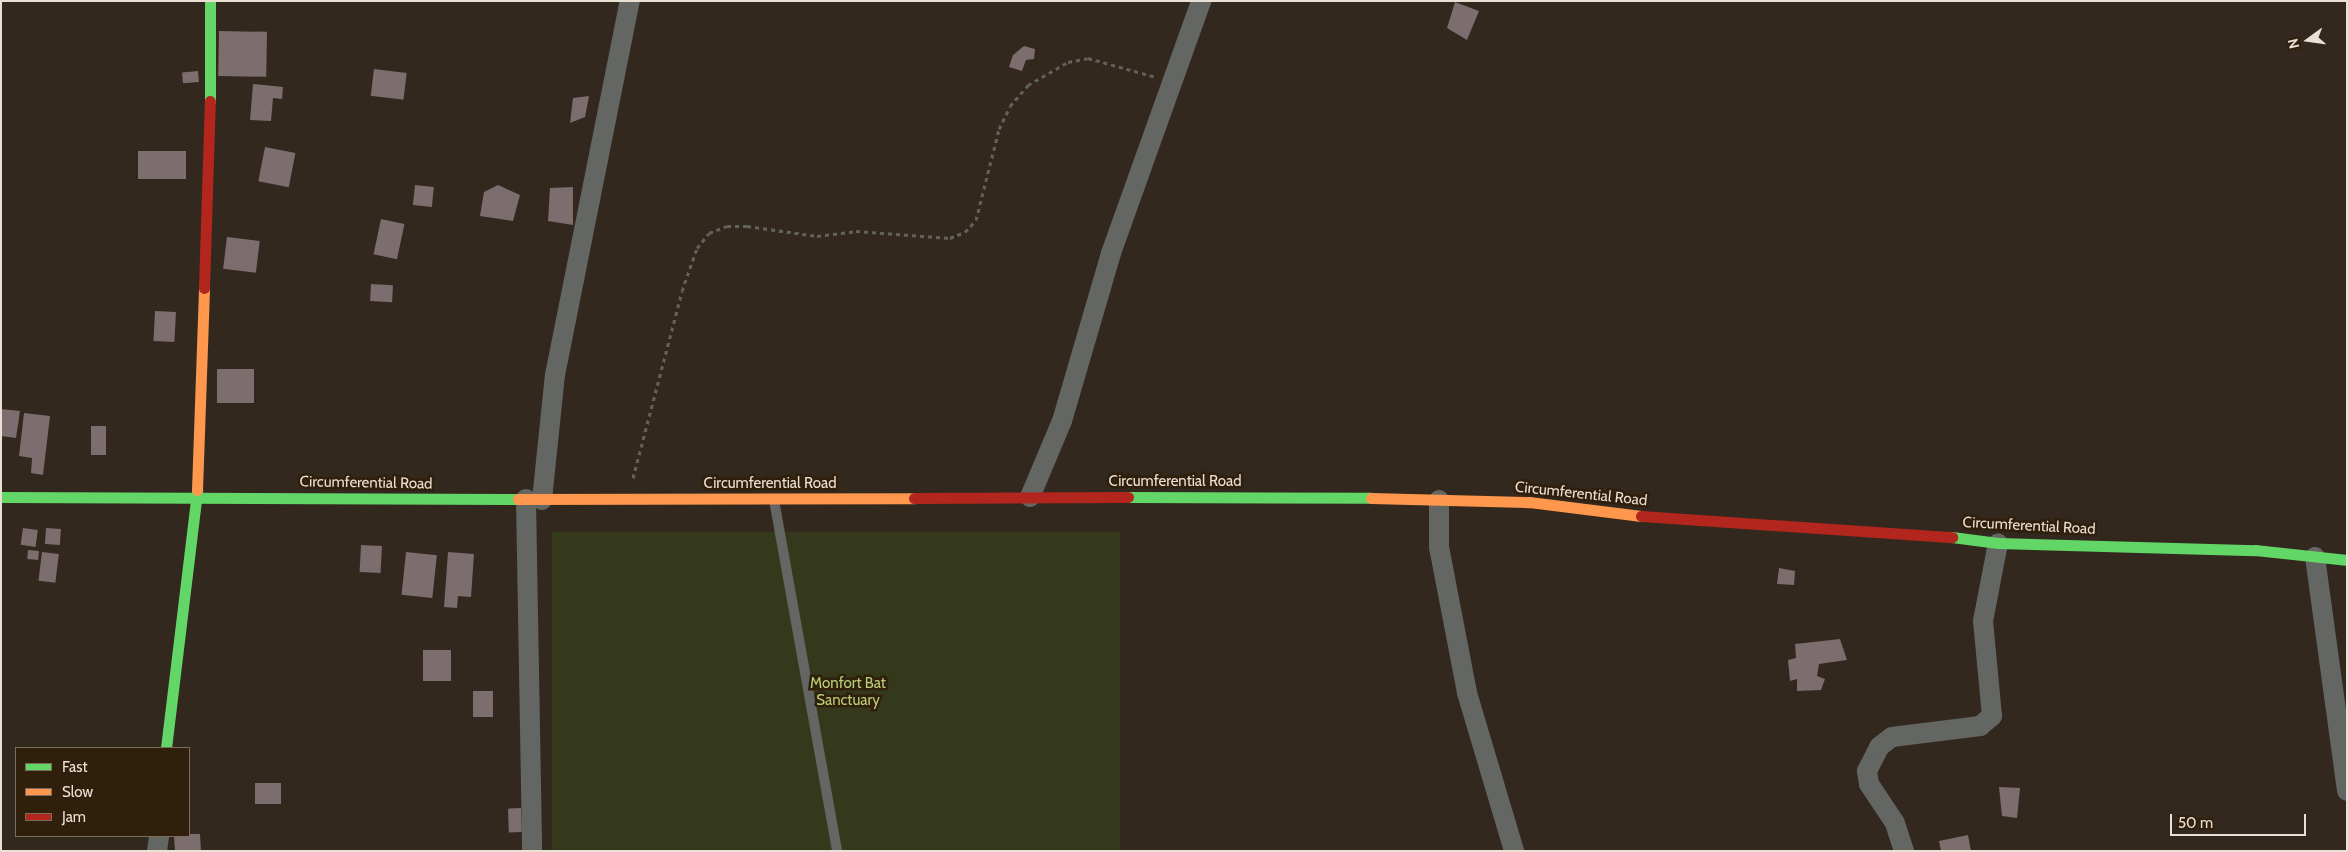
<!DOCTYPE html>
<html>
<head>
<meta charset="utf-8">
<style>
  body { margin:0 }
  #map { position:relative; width:2348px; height:852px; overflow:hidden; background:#32281d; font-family:Cabin,sans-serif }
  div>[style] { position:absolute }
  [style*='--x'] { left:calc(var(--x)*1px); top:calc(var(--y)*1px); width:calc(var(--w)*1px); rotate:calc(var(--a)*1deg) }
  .green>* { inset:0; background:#34391c; transform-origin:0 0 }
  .building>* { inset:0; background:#7c6d6f; transform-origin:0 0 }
  .path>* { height:3px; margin-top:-1.5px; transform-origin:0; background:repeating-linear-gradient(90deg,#62625d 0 4px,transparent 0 8px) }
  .lane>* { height:10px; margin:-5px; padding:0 5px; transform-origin:5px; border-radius:5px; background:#646663 }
  .street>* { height:20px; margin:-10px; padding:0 10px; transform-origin:10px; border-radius:10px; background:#646663 }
  .fast>* { height:11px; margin:-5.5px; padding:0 5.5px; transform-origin:5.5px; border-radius:5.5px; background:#63d668 }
  .slow>* { height:11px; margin:-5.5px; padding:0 5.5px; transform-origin:5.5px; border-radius:5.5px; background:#ff974d }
  .jam>* { height:11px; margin:-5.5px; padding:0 5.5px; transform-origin:5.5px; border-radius:5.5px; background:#b3261e }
  span { translate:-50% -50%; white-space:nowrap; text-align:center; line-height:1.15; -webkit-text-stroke:5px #301f0b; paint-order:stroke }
  .street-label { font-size:15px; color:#ebe0d4 }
  .park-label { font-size:15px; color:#b7cf78 }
  .frame { position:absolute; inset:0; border:2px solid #ebe0d4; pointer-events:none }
  .legend { position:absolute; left:15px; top:747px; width:175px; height:90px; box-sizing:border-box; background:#301f0b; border:1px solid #7b6c5b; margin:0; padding:6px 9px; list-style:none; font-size:15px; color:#ebe0d4 }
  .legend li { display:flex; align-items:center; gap:10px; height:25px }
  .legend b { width:25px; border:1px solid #7b6c5b }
  .north { position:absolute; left:2283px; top:15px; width:50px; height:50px; -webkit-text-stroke:4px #301f0b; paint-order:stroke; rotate:256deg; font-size:14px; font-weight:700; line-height:20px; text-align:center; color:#ebe0d4 }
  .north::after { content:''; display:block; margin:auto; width:18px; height:22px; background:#ebe0d4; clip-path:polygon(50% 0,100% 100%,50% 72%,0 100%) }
  .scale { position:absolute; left:2170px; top:814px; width:136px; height:22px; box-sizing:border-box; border:2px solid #ebe0d4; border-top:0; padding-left:6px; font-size:15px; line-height:18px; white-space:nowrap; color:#ebe0d4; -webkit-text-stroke:4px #301f0b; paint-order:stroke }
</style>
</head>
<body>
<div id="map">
  <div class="green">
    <i style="left:552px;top:532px;width:568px;height:319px"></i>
  </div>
  <div class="building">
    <i style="clip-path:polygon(1455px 2px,1479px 11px,1467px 40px,1447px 28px)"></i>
    <i style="left:219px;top:31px;width:48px;height:45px;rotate:1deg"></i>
    <i style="clip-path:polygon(1024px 46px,1035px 49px,1034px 59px,1026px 60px,1022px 71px,1009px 67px,1013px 55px)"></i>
    <i style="left:374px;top:69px;width:33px;height:27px;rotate:7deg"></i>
    <i style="left:198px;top:71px;width:11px;height:16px;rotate:85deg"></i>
    <i style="clip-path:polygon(253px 84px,283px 87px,282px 99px,273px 98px,271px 121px,250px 120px)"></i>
    <i style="clip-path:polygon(589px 96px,585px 117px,570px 123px,573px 98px)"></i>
    <i style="left:265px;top:147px;width:31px;height:35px;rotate:11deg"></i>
    <i style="left:138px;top:151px;width:48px;height:28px"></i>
    <i style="left:415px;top:185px;width:19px;height:20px;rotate:6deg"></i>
    <i style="clip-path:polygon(498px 185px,520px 195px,513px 221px,480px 216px,484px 192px)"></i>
    <i style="clip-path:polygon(573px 187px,573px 225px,548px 221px,550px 188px)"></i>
    <i style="left:381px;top:219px;width:24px;height:36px;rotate:12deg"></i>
    <i style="left:227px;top:237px;width:33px;height:32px;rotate:7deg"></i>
    <i style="left:371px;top:284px;width:22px;height:17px;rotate:3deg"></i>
    <i style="left:155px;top:311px;width:21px;height:30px;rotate:3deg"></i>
    <i style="left:217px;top:369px;width:37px;height:34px"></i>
    <i style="clip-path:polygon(1px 409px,20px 411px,16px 438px,1px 436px)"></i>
    <i style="clip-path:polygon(24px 413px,50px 416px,43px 475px,31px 473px,32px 458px,19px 456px)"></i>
    <i style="left:91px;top:426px;width:15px;height:29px"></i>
    <i style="left:23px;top:528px;width:15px;height:17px;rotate:8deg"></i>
    <i style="left:46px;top:528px;width:15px;height:16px;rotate:4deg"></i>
    <i style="left:361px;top:545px;width:21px;height:27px;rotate:3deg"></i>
    <i style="left:28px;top:550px;width:11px;height:9px;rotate:5deg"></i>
    <i style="left:42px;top:552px;width:17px;height:29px;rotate:7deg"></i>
    <i style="left:406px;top:552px;width:31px;height:43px;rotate:6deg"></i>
    <i style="clip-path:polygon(448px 552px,474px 554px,471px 597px,458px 596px,457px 608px,444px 607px)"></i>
    <i style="clip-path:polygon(1779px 568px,1795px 571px,1794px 585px,1777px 584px)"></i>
    <i style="clip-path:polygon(1840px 639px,1847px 660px,1819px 664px,1817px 676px,1825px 679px,1821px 690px,1797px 691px,1797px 679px,1790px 681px,1788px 660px,1796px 658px,1795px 644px)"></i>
    <i style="left:423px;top:650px;width:28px;height:31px"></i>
    <i style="left:473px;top:691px;width:20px;height:26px"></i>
    <i style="left:255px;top:783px;width:26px;height:21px"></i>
    <i style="clip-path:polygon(1999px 787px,2020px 788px,2017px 818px,2002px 816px)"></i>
    <i style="left:521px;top:808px;width:24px;height:13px;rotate:88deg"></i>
    <i style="clip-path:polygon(189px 834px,200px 834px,201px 851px,175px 851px,174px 836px)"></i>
    <i style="clip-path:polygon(1968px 835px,1971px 851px,1941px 851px,1939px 841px)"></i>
  </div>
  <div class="path">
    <i style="--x:633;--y:478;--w:193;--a:-75.3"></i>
    <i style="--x:682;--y:291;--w:46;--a:-70.8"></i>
    <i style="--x:697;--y:248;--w:19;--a:-51"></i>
    <i style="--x:709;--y:233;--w:19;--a:-21"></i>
    <i style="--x:727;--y:226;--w:20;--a:0"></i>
    <i style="--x:747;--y:226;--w:71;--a:8.1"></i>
    <i style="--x:817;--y:236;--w:39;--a:-7"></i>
    <i style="--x:856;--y:231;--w:94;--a:4.3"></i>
    <i style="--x:950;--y:238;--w:16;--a:-22"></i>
    <i style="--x:965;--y:232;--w:16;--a:-47"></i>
    <i style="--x:976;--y:220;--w:94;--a:-75.8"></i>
    <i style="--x:999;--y:129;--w:25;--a:-64"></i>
    <i style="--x:1010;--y:106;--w:28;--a:-49"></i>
    <i style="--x:1028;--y:85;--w:46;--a:-29.9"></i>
    <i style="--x:1068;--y:62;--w:20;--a:-11"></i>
    <i style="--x:1088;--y:58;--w:71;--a:15.6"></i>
  </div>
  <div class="lane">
    <i style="--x:774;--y:500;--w:357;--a:79.8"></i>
  </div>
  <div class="street">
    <i style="--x:1030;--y:497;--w:82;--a:-67.2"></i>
    <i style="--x:1062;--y:421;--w:175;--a:-73.7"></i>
    <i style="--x:1111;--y:253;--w:268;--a:-70.3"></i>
    <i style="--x:526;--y:499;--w:352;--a:89"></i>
    <i style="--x:542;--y:500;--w:126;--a:-84.1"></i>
    <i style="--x:555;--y:375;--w:381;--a:-78.7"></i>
    <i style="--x:1439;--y:500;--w:47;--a:90"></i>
    <i style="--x:1439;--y:547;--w:149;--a:79.1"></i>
    <i style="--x:1467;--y:693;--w:165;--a:73.4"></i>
    <i style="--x:2315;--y:557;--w:236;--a:82.2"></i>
    <i style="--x:157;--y:851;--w:15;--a:-82"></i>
    <i style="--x:1904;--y:851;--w:29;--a:-108"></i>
    <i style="--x:1895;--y:823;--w:47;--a:-123.7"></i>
    <i style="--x:1869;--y:784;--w:13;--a:-99"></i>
    <i style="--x:1867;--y:771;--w:27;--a:-63"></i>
    <i style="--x:1879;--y:747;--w:16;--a:-38"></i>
    <i style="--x:1892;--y:737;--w:89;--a:-7.1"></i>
    <i style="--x:1980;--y:726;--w:16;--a:-40"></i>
    <i style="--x:1992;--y:716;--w:95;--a:-95.4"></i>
    <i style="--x:1983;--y:621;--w:79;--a:-79.1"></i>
  </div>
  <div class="fast">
    <i style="--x:210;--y:101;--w:100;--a:-90"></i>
    <i style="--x:1;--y:497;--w:517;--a:0.22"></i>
    <i style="--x:1128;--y:497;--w:243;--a:0.2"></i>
    <i style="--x:1952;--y:537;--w:46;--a:7.4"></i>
    <i style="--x:1998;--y:543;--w:257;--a:1.6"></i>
    <i style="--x:2255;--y:550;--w:93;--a:6.2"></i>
    <i style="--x:166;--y:748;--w:260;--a:-83.1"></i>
  </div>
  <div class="slow">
    <i style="--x:197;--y:490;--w:202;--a:-88"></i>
    <i style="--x:1371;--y:498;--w:158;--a:1.5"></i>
    <i style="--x:1529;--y:502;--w:113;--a:7.1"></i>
    <i style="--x:518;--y:499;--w:396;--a:-0.1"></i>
  </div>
  <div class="jam">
    <i style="--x:204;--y:288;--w:187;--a:-88.2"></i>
    <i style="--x:914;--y:498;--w:214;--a:-0.3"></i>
    <i style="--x:1641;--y:516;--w:312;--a:3.9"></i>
  </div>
  <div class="street-label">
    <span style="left:1175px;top:482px">Circumferential Road</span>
    <span style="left:366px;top:483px;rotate:1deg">Circumferential Road</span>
    <span style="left:770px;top:484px">Circumferential Road</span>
    <span style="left:1581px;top:494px;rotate:6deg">Circumferential Road</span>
    <span style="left:2029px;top:526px;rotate:3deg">Circumferential Road</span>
  </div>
  <div class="park-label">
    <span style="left:848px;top:692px">Monfort Bat<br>Sanctuary</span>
  </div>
  <div class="frame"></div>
  <ul class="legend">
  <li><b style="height:6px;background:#63d668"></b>Fast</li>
  <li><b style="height:6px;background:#ff974d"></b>Slow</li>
  <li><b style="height:6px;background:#b3261e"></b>Jam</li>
  </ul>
  <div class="north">N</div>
  <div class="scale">50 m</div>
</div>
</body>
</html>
